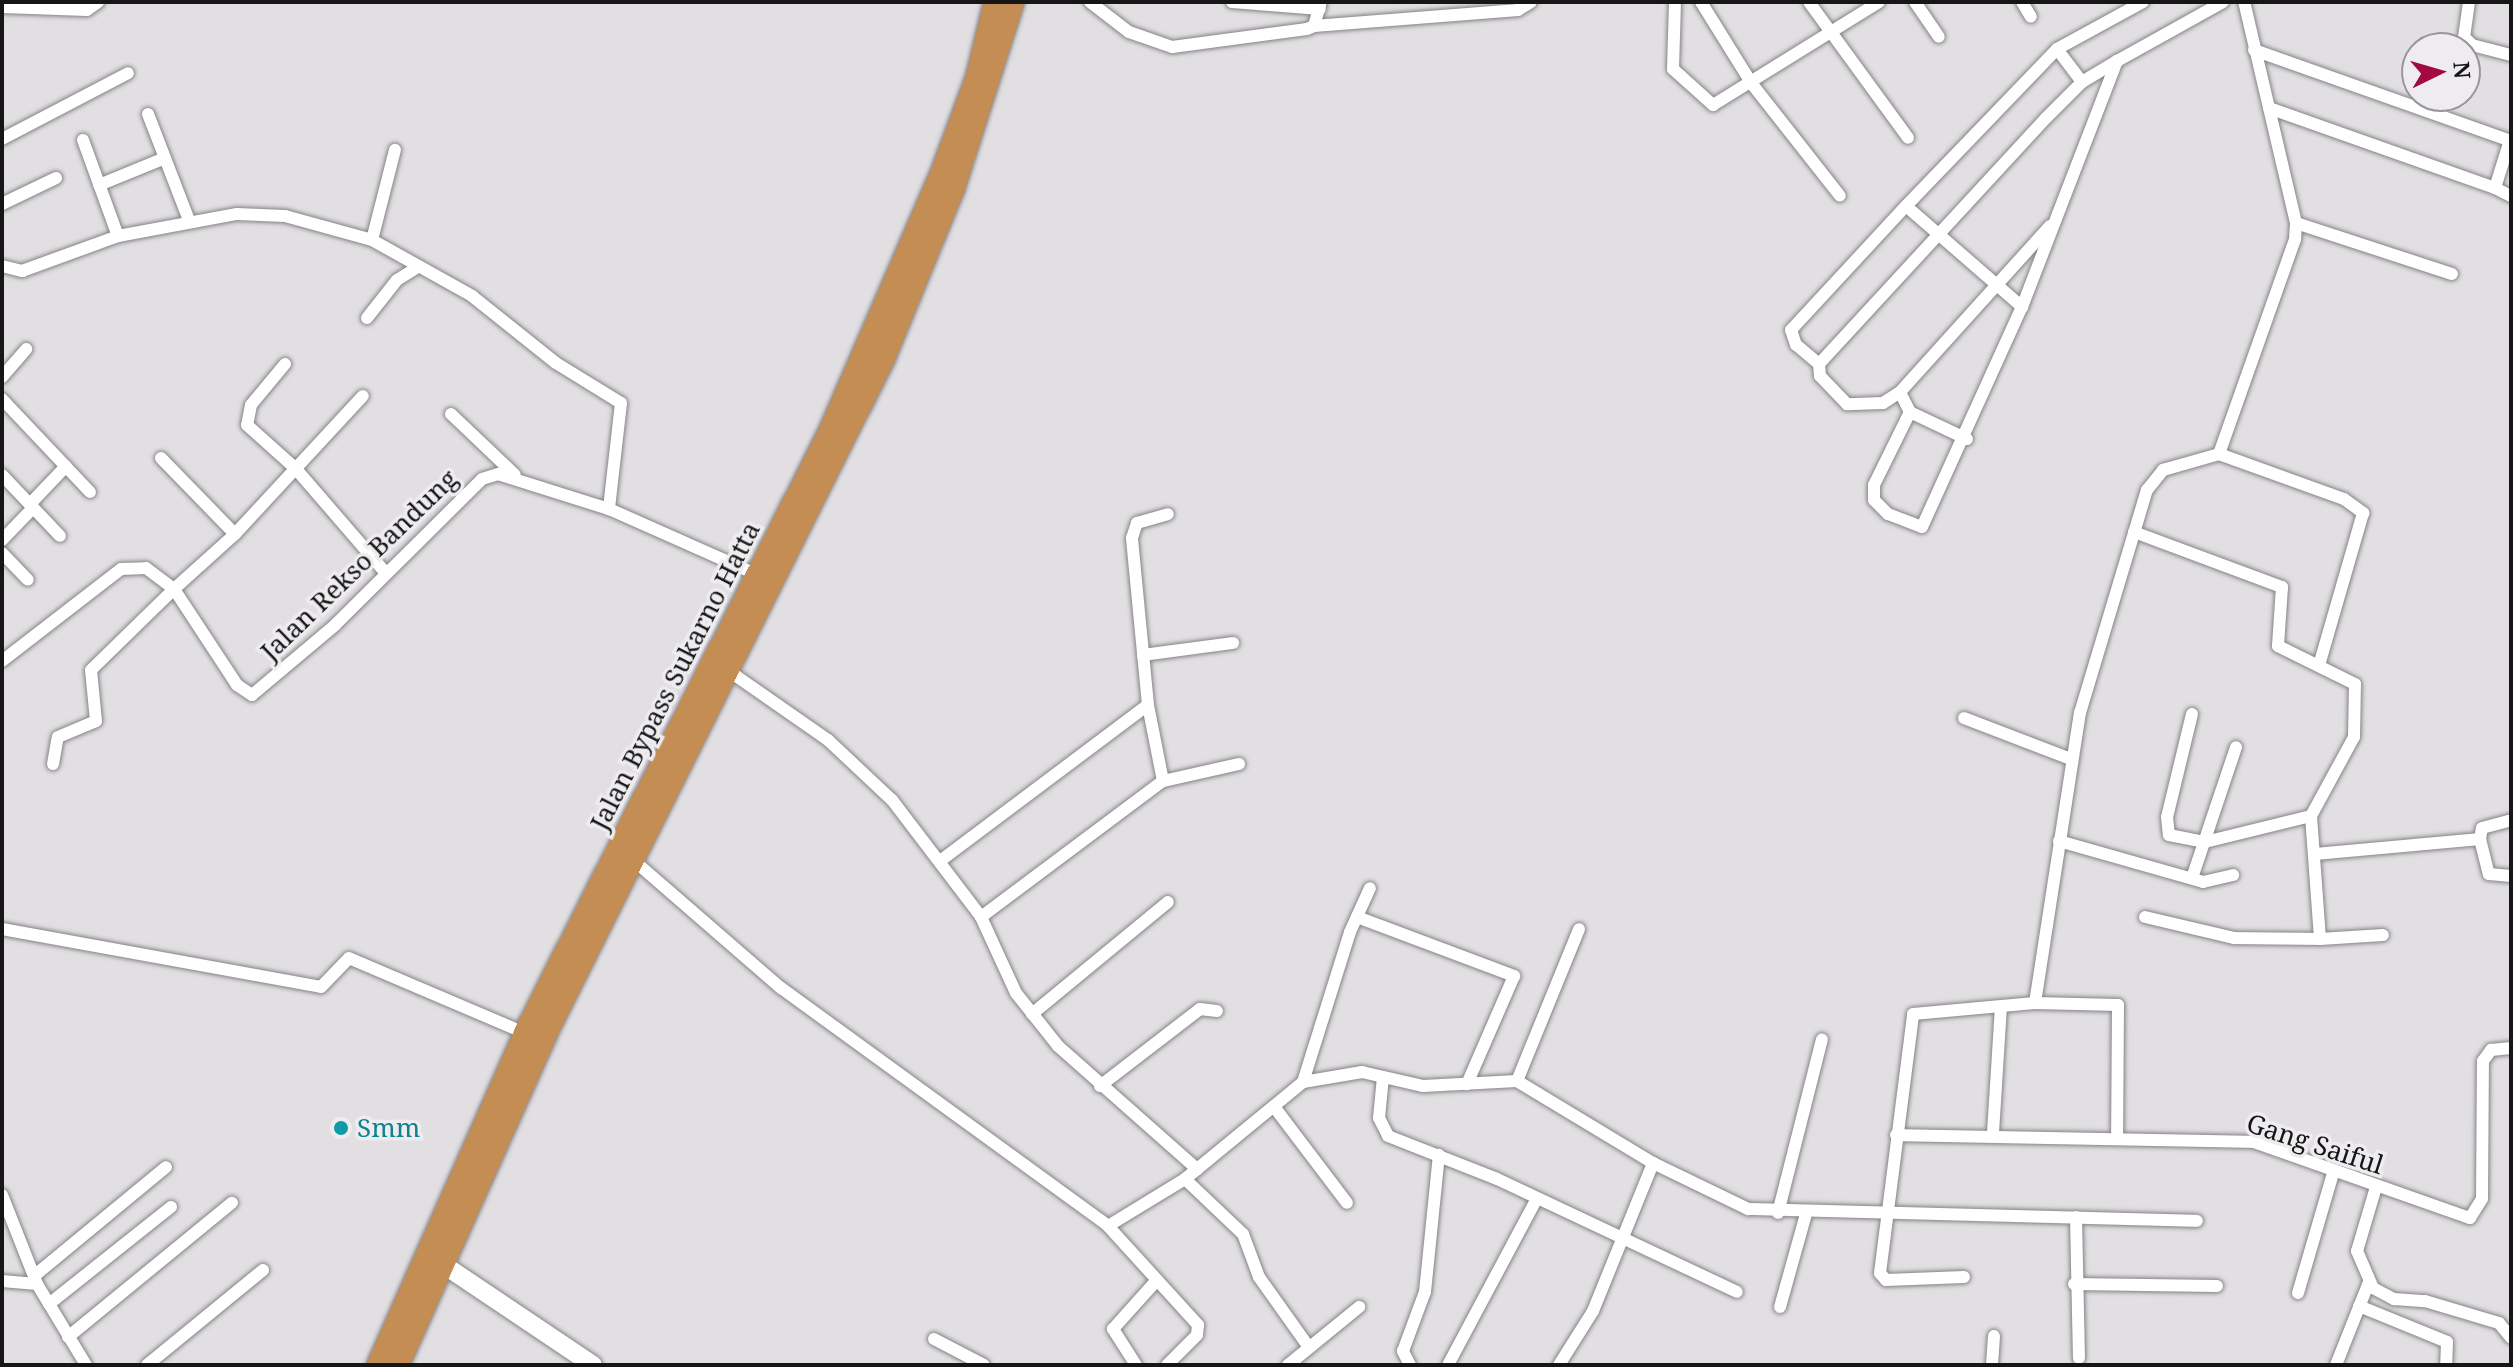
<!DOCTYPE html>
<html>
<head>
<meta charset="utf-8">
<style>
  body { margin:0 }
  #map { position:relative; width:2513px; height:1367px; overflow:hidden; background:#e1dfe1; font-family:"Noto Serif",serif }
  div>[style] { position:absolute }
  [style*='--x'] { left:calc(var(--x)*1px); top:calc(var(--y)*1px); width:calc(var(--w)*1px); rotate:calc(var(--a)*1deg) }
  .roads { filter:drop-shadow(0 0 2px #858386) drop-shadow(0 0 2px #858386) }
  .street>* { height:12px; margin:-6px; padding:0 6px; transform-origin:6px; border-radius:6px; background:#fff }
  .secondary>* { height:18px; margin:-9px; padding:0 9px; transform-origin:9px; border-radius:9px; background:#fff }
  .highway>* { height:22px; margin:-11px; padding:0 11px; transform-origin:11px; border-radius:11px; background:#c48d54 }
  .dots>* { width:22px; height:22px; translate:-50% -50%; box-sizing:border-box; border:4px solid #eeecef; border-radius:50% }
  span { translate:-50% -50%; white-space:nowrap; text-align:center; line-height:1.15; -webkit-text-stroke:7px #eeecef; paint-order:stroke }
  .street-label { font-size:26px; color:#161617 }
  .culture-label { font-size:26px; color:#0d838f }
  .left { translate:0 -50%; text-align:left }
  .frame { position:absolute; inset:0; border:4px solid #161617; pointer-events:none }
  .north { position:absolute; left:2401px; top:32px; width:80px; height:80px; box-sizing:border-box; background:#eeecef; border:2px solid #989699; border-radius:50%; rotate:85deg; font-size:22px; font-weight:700; line-height:32px; text-align:center; color:#161617 }
  .north::after { content:''; display:block; margin:auto; width:28px; height:36px; background:#a40a41; clip-path:polygon(50% 0,100% 100%,50% 72%,0 100%) }
</style>
</head>
<body>
<div id="map">
  <div class="roads">
    <div class="street">
      <i style="--x:1090;--y:2;--w:49;--a:37.6"></i>
      <i style="--x:1129;--y:32;--w:46;--a:19.2"></i>
      <i style="--x:1172;--y:47;--w:136;--a:-7.6"></i>
      <i style="--x:1307;--y:29;--w:8;--a:-23"></i>
      <i style="--x:1314;--y:26;--w:25;--a:-74"></i>
      <i style="--x:1232;--y:2;--w:88;--a:4.5"></i>
      <i style="--x:1675;--y:2;--w:67;--a:91.7"></i>
      <i style="--x:1673;--y:69;--w:54;--a:42"></i>
      <i style="--x:1713;--y:105;--w:195;--a:-31.8"></i>
      <i style="--x:1701;--y:2;--w:97;--a:58.1"></i>
      <i style="--x:1752;--y:84;--w:142;--a:51.8"></i>
      <i style="--x:1809;--y:2;--w:168;--a:53.9"></i>
      <i style="--x:1915;--y:2;--w:42;--a:55.6"></i>
      <i style="--x:2022;--y:2;--w:17;--a:59"></i>
      <i style="--x:2469;--y:2;--w:35;--a:98"></i>
      <i style="--x:2464;--y:37;--w:11;--a:45"></i>
      <i style="--x:2472;--y:45;--w:40;--a:14.4"></i>
      <i style="--x:2;--y:7;--w:85;--a:2"></i>
      <i style="--x:87;--y:10;--w:14;--a:-36"></i>
      <i style="--x:1314;--y:26;--w:205;--a:-4.5"></i>
      <i style="--x:1518;--y:10;--w:15;--a:-32"></i>
      <i style="--x:2057;--y:49;--w:41;--a:52.9"></i>
      <i style="--x:2254;--y:50;--w:273;--a:19.5"></i>
      <i style="--x:2269;--y:108;--w:240;--a:19.5"></i>
      <i style="--x:148;--y:114;--w:114;--a:68.9"></i>
      <i style="--x:2;--y:139;--w:142;--a:-27.6"></i>
      <i style="--x:83;--y:140;--w:102;--a:70"></i>
      <i style="--x:2510;--y:140;--w:50;--a:107.4"></i>
      <i style="--x:2495;--y:188;--w:18;--a:27"></i>
      <i style="--x:99;--y:185;--w:71;--a:-22.2"></i>
      <i style="--x:2;--y:204;--w:60;--a:-25.7"></i>
      <i style="--x:1906;--y:206;--w:218;--a:-46.1"></i>
      <i style="--x:2057;--y:49;--w:98;--a:-28.7"></i>
      <i style="--x:2296;--y:223;--w:164;--a:18.1"></i>
      <i style="--x:372;--y:240;--w:93;--a:-75.7"></i>
      <i style="--x:2;--y:266;--w:21;--a:14"></i>
      <i style="--x:22;--y:271;--w:102;--a:-20"></i>
      <i style="--x:118;--y:236;--w:121;--a:-10.5"></i>
      <i style="--x:237;--y:214;--w:48;--a:2.4"></i>
      <i style="--x:285;--y:216;--w:90;--a:15.4"></i>
      <i style="--x:372;--y:240;--w:115;--a:29.2"></i>
      <i style="--x:472;--y:296;--w:107;--a:38.6"></i>
      <i style="--x:556;--y:363;--w:76;--a:31.6"></i>
      <i style="--x:621;--y:403;--w:107;--a:96.5"></i>
      <i style="--x:367;--y:318;--w:48;--a:-51.7"></i>
      <i style="--x:397;--y:280;--w:26;--a:-32"></i>
      <i style="--x:285;--y:364;--w:53;--a:129.7"></i>
      <i style="--x:251;--y:405;--w:20;--a:101"></i>
      <i style="--x:247;--y:425;--w:66;--a:41.9"></i>
      <i style="--x:296;--y:469;--w:136;--a:49.2"></i>
      <i style="--x:1819;--y:364;--w:30;--a:-140"></i>
      <i style="--x:1796;--y:345;--w:16;--a:-108"></i>
      <i style="--x:1791;--y:330;--w:169;--a:-47.2"></i>
      <i style="--x:1906;--y:206;--w:154;--a:41"></i>
      <i style="--x:2;--y:377;--w:37;--a:-49"></i>
      <i style="--x:1900;--y:392;--w:20;--a:147"></i>
      <i style="--x:1883;--y:403;--w:36;--a:178"></i>
      <i style="--x:1847;--y:404;--w:39;--a:-134"></i>
      <i style="--x:1820;--y:376;--w:12;--a:-95"></i>
      <i style="--x:1819;--y:364;--w:335;--a:-47.3"></i>
      <i style="--x:2046;--y:118;--w:51;--a:-45"></i>
      <i style="--x:2082;--y:82;--w:41;--a:-31"></i>
      <i style="--x:2;--y:399;--w:128;--a:46.6"></i>
      <i style="--x:1910;--y:412;--w:81;--a:116.3"></i>
      <i style="--x:1874;--y:485;--w:15;--a:90"></i>
      <i style="--x:1874;--y:500;--w:20;--a:45"></i>
      <i style="--x:1888;--y:514;--w:36;--a:21"></i>
      <i style="--x:1922;--y:527;--w:242;--a:-65.6"></i>
      <i style="--x:2022;--y:307;--w:264;--a:-68.9"></i>
      <i style="--x:2117;--y:61;--w:121;--a:-29.1"></i>
      <i style="--x:451;--y:414;--w:88;--a:43.6"></i>
      <i style="--x:1967;--y:439;--w:63;--a:-154.7"></i>
      <i style="--x:1910;--y:412;--w:22;--a:-117"></i>
      <i style="--x:1900;--y:392;--w:224;--a:-47.9"></i>
      <i style="--x:2219;--y:454;--w:133;--a:19.8"></i>
      <i style="--x:2344;--y:499;--w:24;--a:36"></i>
      <i style="--x:2363;--y:513;--w:158;--a:106.1"></i>
      <i style="--x:161;--y:458;--w:106;--a:45.8"></i>
      <i style="--x:2;--y:475;--w:84;--a:46.4"></i>
      <i style="--x:30;--y:504;--w:52;--a:-46.5"></i>
      <i style="--x:2134;--y:532;--w:158;--a:20.4"></i>
      <i style="--x:2282;--y:587;--w:59;--a:93.9"></i>
      <i style="--x:2278;--y:646;--w:86;--a:26.3"></i>
      <i style="--x:2355;--y:684;--w:53;--a:91.1"></i>
      <i style="--x:2354;--y:737;--w:90;--a:118.6"></i>
      <i style="--x:2311;--y:816;--w:123;--a:85.8"></i>
      <i style="--x:2320;--y:939;--w:63;--a:-3.6"></i>
      <i style="--x:2;--y:540;--w:45;--a:-45.9"></i>
      <i style="--x:2;--y:553;--w:37;--a:46"></i>
      <i style="--x:1143;--y:655;--w:91;--a:-7.6"></i>
      <i style="--x:2;--y:661;--w:150;--a:-37.7"></i>
      <i style="--x:121;--y:569;--w:25;--a:-2"></i>
      <i style="--x:146;--y:568;--w:35;--a:37"></i>
      <i style="--x:174;--y:589;--w:82;--a:-42"></i>
      <i style="--x:235;--y:534;--w:188;--a:-47.2"></i>
      <i style="--x:729;--y:671;--w:121;--a:34.9"></i>
      <i style="--x:828;--y:740;--w:88;--a:43.2"></i>
      <i style="--x:892;--y:800;--w:147;--a:52.7"></i>
      <i style="--x:981;--y:917;--w:84;--a:65.3"></i>
      <i style="--x:1016;--y:993;--w:68;--a:51.6"></i>
      <i style="--x:1058;--y:1046;--w:186;--a:41.5"></i>
      <i style="--x:2192;--y:714;--w:106;--a:103.6"></i>
      <i style="--x:2167;--y:817;--w:18;--a:84"></i>
      <i style="--x:2169;--y:835;--w:37;--a:11"></i>
      <i style="--x:2205;--y:842;--w:109;--a:-13.8"></i>
      <i style="--x:1964;--y:718;--w:115;--a:21"></i>
      <i style="--x:53;--y:764;--w:27;--a:-80"></i>
      <i style="--x:58;--y:737;--w:41;--a:-22.8"></i>
      <i style="--x:96;--y:721;--w:51;--a:-95.6"></i>
      <i style="--x:91;--y:670;--w:116;--a:-44.3"></i>
      <i style="--x:174;--y:589;--w:115;--a:56.7"></i>
      <i style="--x:237;--y:685;--w:18;--a:34"></i>
      <i style="--x:252;--y:695;--w:109;--a:-40.1"></i>
      <i style="--x:335;--y:625;--w:207;--a:-44.8"></i>
      <i style="--x:482;--y:479;--w:17;--a:-17"></i>
      <i style="--x:498;--y:474;--w:116;--a:17.5"></i>
      <i style="--x:609;--y:509;--w:163;--a:23.9"></i>
      <i style="--x:1163;--y:781;--w:77;--a:-101.2"></i>
      <i style="--x:1148;--y:705;--w:168;--a:-95.5"></i>
      <i style="--x:1132;--y:538;--w:16;--a:-72"></i>
      <i style="--x:1137;--y:523;--w:32;--a:-16"></i>
      <i style="--x:2480;--y:839;--w:11;--a:-80"></i>
      <i style="--x:2482;--y:828;--w:30;--a:-15"></i>
      <i style="--x:2059;--y:841;--w:150;--a:15.9"></i>
      <i style="--x:2203;--y:882;--w:31;--a:-13"></i>
      <i style="--x:2315;--y:854;--w:166;--a:-5.2"></i>
      <i style="--x:2480;--y:839;--w:36;--a:76"></i>
      <i style="--x:2489;--y:874;--w:22;--a:5"></i>
      <i style="--x:632;--y:859;--w:197;--a:40.9"></i>
      <i style="--x:781;--y:988;--w:404;--a:36"></i>
      <i style="--x:1108;--y:1226;--w:134;--a:47.7"></i>
      <i style="--x:1198;--y:1325;--w:10;--a:96"></i>
      <i style="--x:1197;--y:1335;--w:42;--a:135"></i>
      <i style="--x:940;--y:861;--w:260;--a:-36.9"></i>
      <i style="--x:2192;--y:878;--w:138;--a:-71.4"></i>
      <i style="--x:981;--y:917;--w:227;--a:-36.8"></i>
      <i style="--x:1163;--y:781;--w:78;--a:-12.6"></i>
      <i style="--x:1357;--y:917;--w:168;--a:20.6"></i>
      <i style="--x:1514;--y:976;--w:118;--a:113.5"></i>
      <i style="--x:2145;--y:917;--w:91;--a:13.3"></i>
      <i style="--x:2234;--y:938;--w:86;--a:0.7"></i>
      <i style="--x:2;--y:929;--w:324;--a:10.3"></i>
      <i style="--x:321;--y:987;--w:40;--a:-46"></i>
      <i style="--x:349;--y:958;--w:191;--a:23.1"></i>
      <i style="--x:2035;--y:1003;--w:293;--a:-81.2"></i>
      <i style="--x:2080;--y:713;--w:233;--a:-73.3"></i>
      <i style="--x:2147;--y:490;--w:26;--a:-51"></i>
      <i style="--x:2163;--y:470;--w:58;--a:-15.9"></i>
      <i style="--x:2219;--y:454;--w:228;--a:-70.5"></i>
      <i style="--x:2295;--y:239;--w:16;--a:-86"></i>
      <i style="--x:2296;--y:223;--w:227;--a:-103.2"></i>
      <i style="--x:1032;--y:1014;--w:176;--a:-39.5"></i>
      <i style="--x:1383;--y:1077;--w:41;--a:95.6"></i>
      <i style="--x:1379;--y:1118;--w:20;--a:63"></i>
      <i style="--x:1388;--y:1136;--w:117;--a:21.5"></i>
      <i style="--x:1497;--y:1179;--w:265;--a:25.2"></i>
      <i style="--x:1517;--y:1081;--w:164;--a:-67.8"></i>
      <i style="--x:1303;--y:1082;--w:157;--a:-72.6"></i>
      <i style="--x:1350;--y:932;--w:48;--a:-65.6"></i>
      <i style="--x:1100;--y:1086;--w:126;--a:-37.6"></i>
      <i style="--x:1200;--y:1009;--w:17;--a:7"></i>
      <i style="--x:1275;--y:1108;--w:119;--a:52.8"></i>
      <i style="--x:1993;--y:1133;--w:127;--a:-86.4"></i>
      <i style="--x:1896;--y:1135;--w:358;--a:1.1"></i>
      <i style="--x:2254;--y:1142;--w:229;--a:19.4"></i>
      <i style="--x:2470;--y:1218;--w:22;--a:-58"></i>
      <i style="--x:2482;--y:1199;--w:138;--a:-89.6"></i>
      <i style="--x:2483;--y:1061;--w:14;--a:-54"></i>
      <i style="--x:2491;--y:1050;--w:20;--a:-6"></i>
      <i style="--x:1185;--y:1179;--w:80;--a:43.5"></i>
      <i style="--x:1243;--y:1234;--w:46;--a:69.6"></i>
      <i style="--x:1259;--y:1277;--w:85;--a:54.6"></i>
      <i style="--x:2376;--y:1187;--w:67;--a:106.5"></i>
      <i style="--x:2357;--y:1251;--w:40;--a:66.6"></i>
      <i style="--x:2373;--y:1288;--w:24;--a:28"></i>
      <i style="--x:2394;--y:1299;--w:31;--a:4"></i>
      <i style="--x:2425;--y:1301;--w:77;--a:16.6"></i>
      <i style="--x:2499;--y:1323;--w:19;--a:51"></i>
      <i style="--x:2;--y:1195;--w:96;--a:68.5"></i>
      <i style="--x:37;--y:1284;--w:95;--a:58.8"></i>
      <i style="--x:1778;--y:1213;--w:179;--a:-75.8"></i>
      <i style="--x:2076;--y:1217;--w:141;--a:88.8"></i>
      <i style="--x:1108;--y:1226;--w:90;--a:-31.4"></i>
      <i style="--x:1185;--y:1179;--w:153;--a:-39.4"></i>
      <i style="--x:1303;--y:1082;--w:60;--a:-9.6"></i>
      <i style="--x:1362;--y:1072;--w:63;--a:12.9"></i>
      <i style="--x:1423;--y:1086;--w:94;--a:-3"></i>
      <i style="--x:1517;--y:1081;--w:159;--a:31.1"></i>
      <i style="--x:1653;--y:1163;--w:106;--a:25.8"></i>
      <i style="--x:1748;--y:1209;--w:449;--a:1.5"></i>
      <i style="--x:34;--y:1276;--w:171;--a:-39.5"></i>
      <i style="--x:1964;--y:1277;--w:78;--a:177.8"></i>
      <i style="--x:1886;--y:1280;--w:9;--a:-131"></i>
      <i style="--x:1880;--y:1273;--w:261;--a:-82.7"></i>
      <i style="--x:1913;--y:1014;--w:122;--a:-5.2"></i>
      <i style="--x:2035;--y:1003;--w:83;--a:1.4"></i>
      <i style="--x:2118;--y:1005;--w:131;--a:90.4"></i>
      <i style="--x:2;--y:1281;--w:35;--a:5"></i>
      <i style="--x:2074;--y:1284;--w:143;--a:0.8"></i>
      <i style="--x:2298;--y:1293;--w:125;--a:-73.7"></i>
      <i style="--x:49;--y:1304;--w:156;--a:-38.5"></i>
      <i style="--x:2359;--y:1306;--w:95;--a:22.2"></i>
      <i style="--x:2447;--y:1342;--w:23;--a:92"></i>
      <i style="--x:1780;--y:1307;--w:97;--a:-74.4"></i>
      <i style="--x:68;--y:1337;--w:212;--a:-39.3"></i>
      <i style="--x:934;--y:1339;--w:56;--a:27.5"></i>
      <i style="--x:147;--y:1365;--w:150;--a:-39.3"></i>
      <i style="--x:1136;--y:1365;--w:43;--a:-122.6"></i>
      <i style="--x:1113;--y:1329;--w:66;--a:-48.1"></i>
      <i style="--x:1288;--y:1365;--w:92;--a:-39.2"></i>
      <i style="--x:1410;--y:1365;--w:16;--a:-117"></i>
      <i style="--x:1403;--y:1351;--w:63;--a:-69.6"></i>
      <i style="--x:1425;--y:1292;--w:138;--a:-84.2"></i>
      <i style="--x:1448;--y:1365;--w:187;--a:-61.9"></i>
      <i style="--x:1559;--y:1365;--w:64;--a:-57.8"></i>
      <i style="--x:1593;--y:1311;--w:160;--a:-67.9"></i>
      <i style="--x:1992;--y:1365;--w:29;--a:-86"></i>
      <i style="--x:2336;--y:1365;--w:89;--a:-68.3"></i>
    </div>
    <div class="secondary">
      <i style="--x:441;--y:1263;--w:183;--a:33.9"></i>
    </div>
    <div class="highway">
      <i style="--x:378;--y:1365;--w:363;--a:-66.1"></i>
      <i style="--x:525;--y:1033;--w:673;--a:-63.13"></i>
      <i style="--x:829;--y:433;--w:288;--a:-66.6"></i>
      <i style="--x:943;--y:169;--w:98;--a:-69.7"></i>
      <i style="--x:977;--y:77;--w:77;--a:-76.5"></i>
      <i style="--x:398;--y:1365;--w:375;--a:-65.9"></i>
      <i style="--x:551;--y:1023;--w:744;--a:-63.4"></i>
      <i style="--x:884;--y:358;--w:182;--a:-67.7"></i>
      <i style="--x:953;--y:190;--w:197;--a:-72.3"></i>
    </div>
  </div>
  <div class="dots">
    <i style="left:341px;top:1128px;background:#0f9aa8"></i>
  </div>
  <div class="street-label">
    <span style="left:359px;top:565px;rotate:-44deg">Jalan Rekso Bandung</span>
    <span style="left:675px;top:676px;rotate:-63deg">Jalan Bypass Sukarno Hatta</span>
    <span style="left:2315px;top:1144px;rotate:18deg">Gang Saiful</span>
  </div>
  <div class="culture-label">
    <span class="left" style="left:357px;top:1128px">Smm</span>
  </div>
  <div class="frame"></div>
  <div class="north">N</div>
</div>
</body>
</html>
